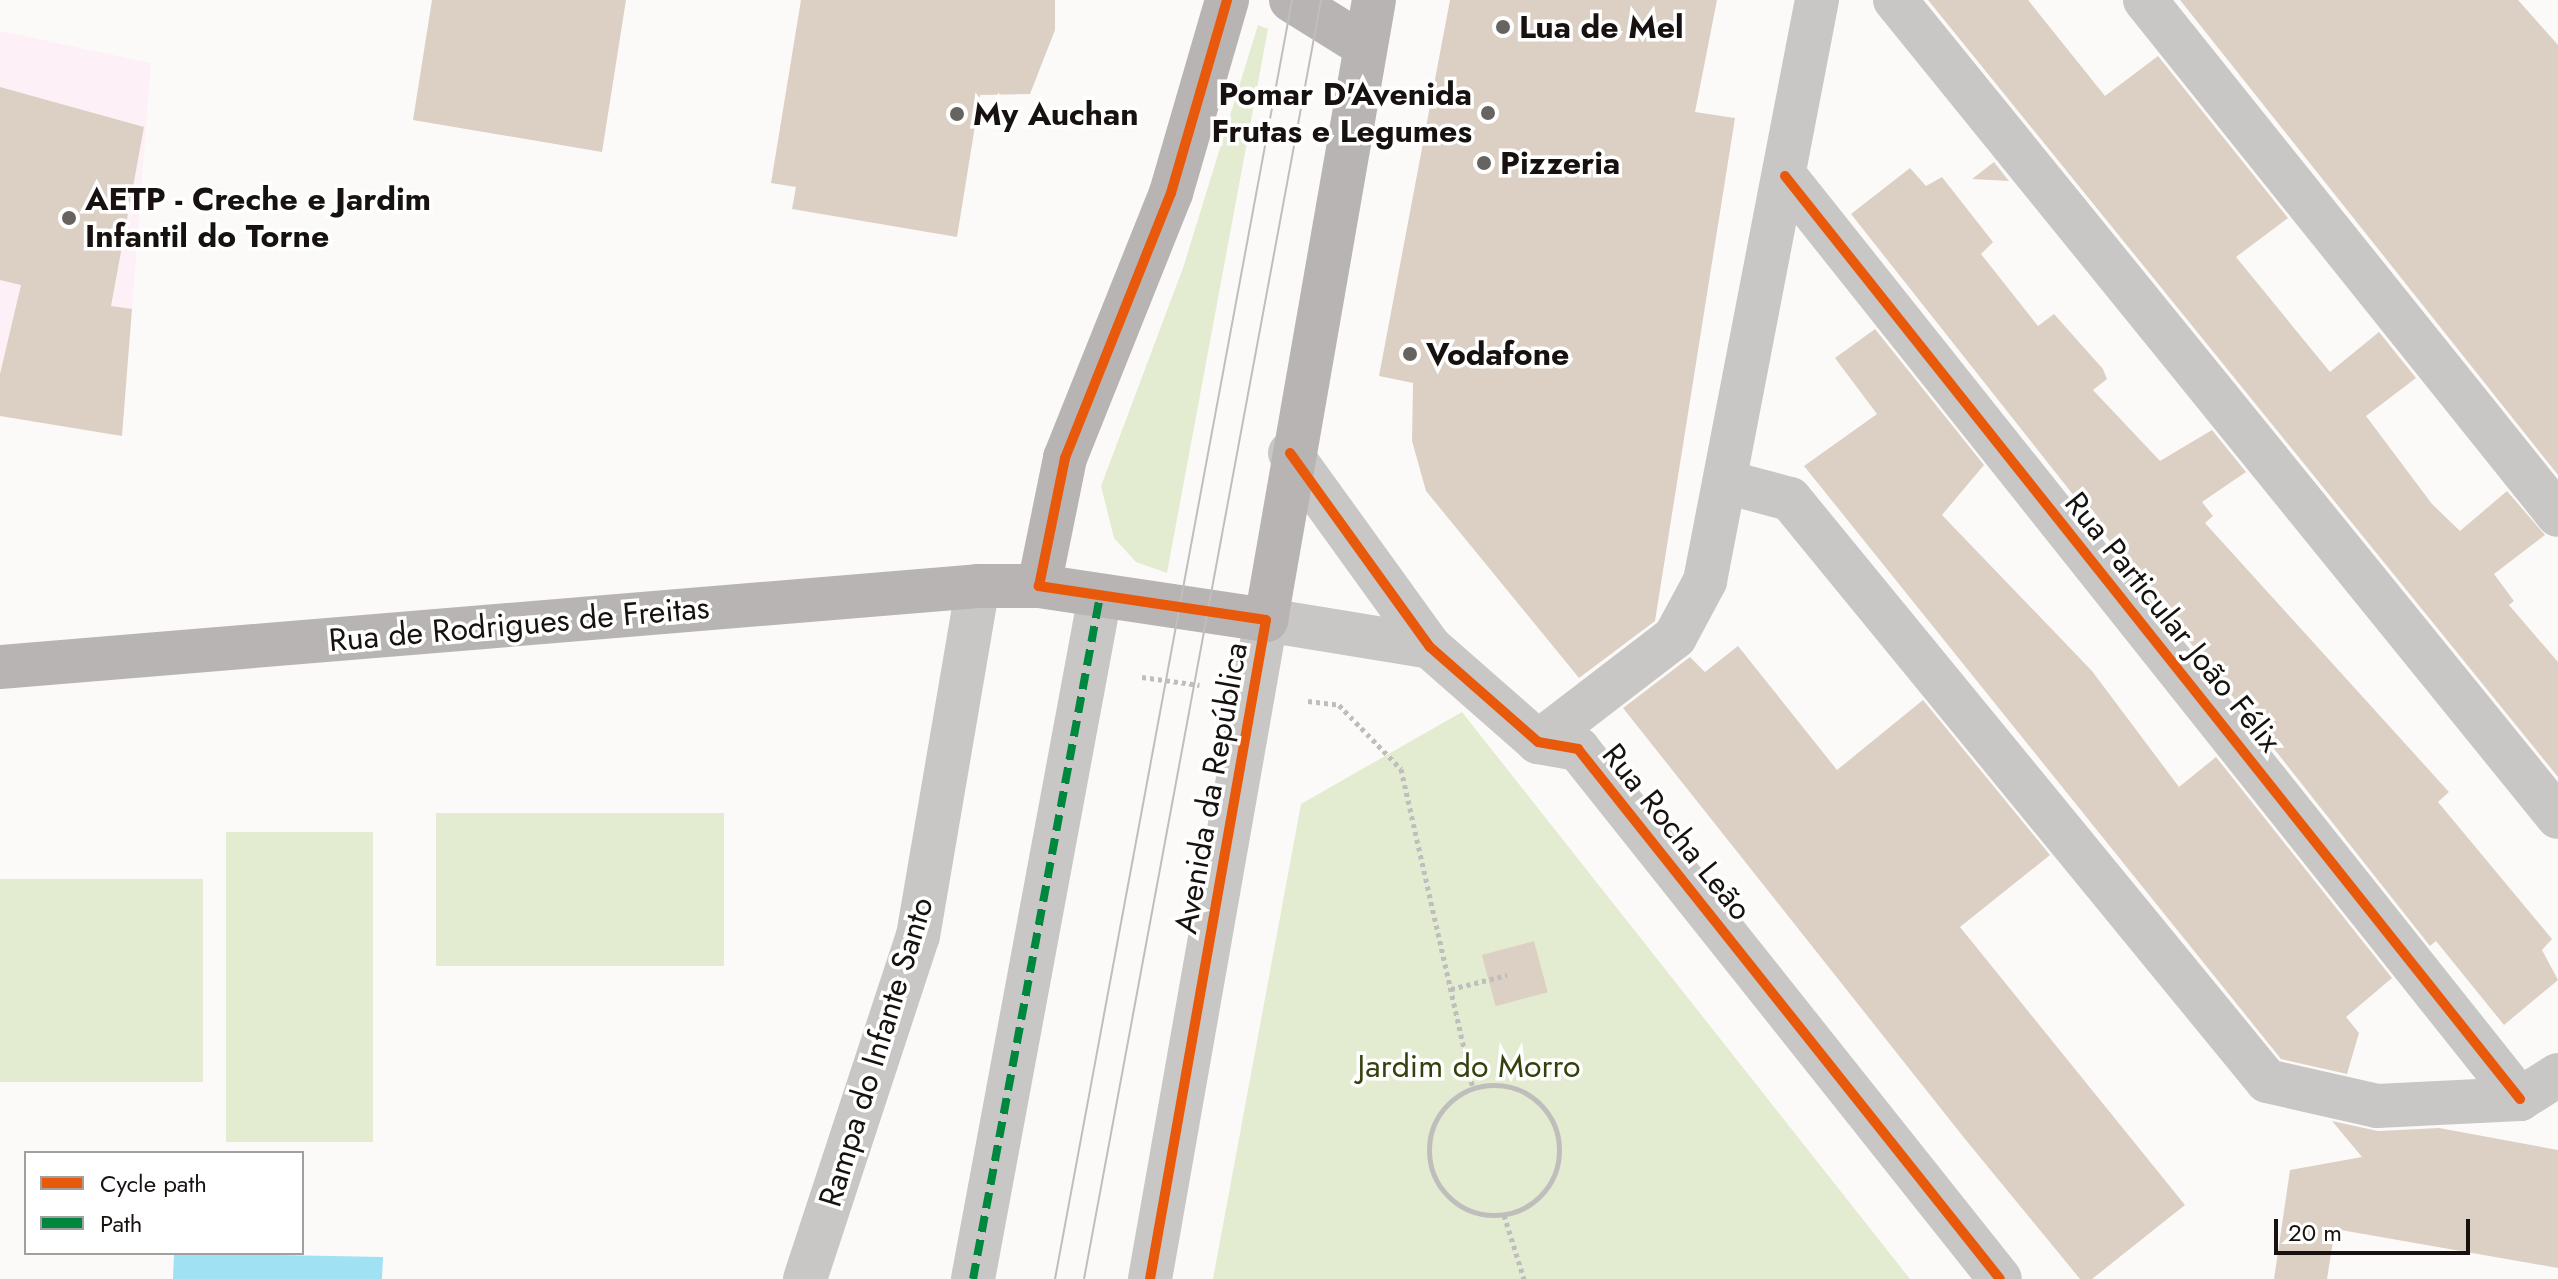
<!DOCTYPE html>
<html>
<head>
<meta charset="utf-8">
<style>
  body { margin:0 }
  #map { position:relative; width:2558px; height:1279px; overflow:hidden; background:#fcfaf8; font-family:Jost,sans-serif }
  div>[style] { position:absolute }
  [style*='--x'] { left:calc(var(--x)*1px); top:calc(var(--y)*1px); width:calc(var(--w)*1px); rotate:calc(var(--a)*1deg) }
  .education>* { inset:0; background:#fdf0f7 }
  .green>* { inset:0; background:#e3ebd1; transform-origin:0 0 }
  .water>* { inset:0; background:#a0e1f3 }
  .building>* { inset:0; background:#dcd0c4; transform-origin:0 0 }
  .path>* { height:5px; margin-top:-2.5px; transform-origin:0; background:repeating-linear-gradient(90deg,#c0bebd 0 4px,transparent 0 8px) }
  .path>.ring { margin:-2.5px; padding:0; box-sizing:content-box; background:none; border:5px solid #c0bebd; border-radius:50% }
  .minor>* { height:44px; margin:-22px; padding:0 22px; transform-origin:22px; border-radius:22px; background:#c9c6c6 }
  .major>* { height:44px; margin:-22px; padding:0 22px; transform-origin:22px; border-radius:22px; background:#b8b4b4 }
  .tram>* { height:2px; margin:-1px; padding:0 1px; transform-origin:1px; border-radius:1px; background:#c0bebc }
  .quiet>* { height:8px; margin-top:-4px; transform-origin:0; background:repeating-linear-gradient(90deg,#00873e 0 16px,transparent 0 24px) }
  .cycleway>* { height:10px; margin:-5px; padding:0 5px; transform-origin:5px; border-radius:5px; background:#e8590c }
  .dots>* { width:22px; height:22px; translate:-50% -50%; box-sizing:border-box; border:4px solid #fff; border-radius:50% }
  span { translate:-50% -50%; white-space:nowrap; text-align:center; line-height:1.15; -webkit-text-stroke:7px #fff; paint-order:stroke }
  .poi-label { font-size:32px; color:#17110f; font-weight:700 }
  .left { translate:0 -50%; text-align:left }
  .right { translate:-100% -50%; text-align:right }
  .street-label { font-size:32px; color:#17110f }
  .park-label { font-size:32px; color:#33410d }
  .legend { position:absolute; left:24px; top:1151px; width:280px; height:104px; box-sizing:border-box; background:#fff; border:2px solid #a2a09f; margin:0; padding:10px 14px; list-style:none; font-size:24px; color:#17110f }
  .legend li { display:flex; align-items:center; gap:16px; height:40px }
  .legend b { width:40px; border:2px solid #a2a09f }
  .scale { position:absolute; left:2274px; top:1219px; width:196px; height:36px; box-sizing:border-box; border:4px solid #17110f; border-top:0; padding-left:10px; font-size:24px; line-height:28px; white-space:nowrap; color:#17110f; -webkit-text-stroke:6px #fff; paint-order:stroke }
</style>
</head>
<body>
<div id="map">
  <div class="education">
    <i style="clip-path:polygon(0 31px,151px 63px,132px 309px,0 416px)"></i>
  </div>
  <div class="green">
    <i style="clip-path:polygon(1258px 25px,1268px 29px,1167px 573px,1136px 562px,1114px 538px,1101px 486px,1183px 268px)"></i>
    <i style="clip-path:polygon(1462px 712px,1910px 1279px,1213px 1279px,1301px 804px)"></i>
    <i style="left:724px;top:813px;width:153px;height:288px;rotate:90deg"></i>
    <i style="left:226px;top:832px;width:147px;height:310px"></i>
    <i style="left:203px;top:879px;width:203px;height:203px;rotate:90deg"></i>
  </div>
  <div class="water">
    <i style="clip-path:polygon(174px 1253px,383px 1257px,382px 1279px,173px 1279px)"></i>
  </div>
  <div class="building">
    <i style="clip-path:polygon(432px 0,626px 0,602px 152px,413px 120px)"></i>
    <i style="clip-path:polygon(801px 0,1055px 0,1055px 30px,1030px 94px,980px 95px,957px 237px,792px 209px,796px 187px,771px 183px)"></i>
    <i style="clip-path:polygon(1450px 0,1717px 0,1695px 112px,1735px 118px,1655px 621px,1579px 678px,1426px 491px,1412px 441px,1413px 383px,1379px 376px)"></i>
    <i style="clip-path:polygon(1928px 0,2028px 0,2105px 96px,2158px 56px,2288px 218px,2236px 257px,2330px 372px,2379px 332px,2416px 378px,2366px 416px,2432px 504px,2460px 531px,2507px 491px,2545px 535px,2494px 574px,2514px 601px,2509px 605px,2558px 662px,2558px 777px)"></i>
    <i style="clip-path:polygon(2180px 0,2518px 0,2558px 45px,2558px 475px)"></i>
    <i style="clip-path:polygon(0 87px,144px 127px,111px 306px,132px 309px,122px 436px,0 416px,0 374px,21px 285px,0 280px)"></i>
    <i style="clip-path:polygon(1994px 162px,2009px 181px,1972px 179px)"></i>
    <i style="clip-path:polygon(1910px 168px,1926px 186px,1942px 177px,1993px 242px,1981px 254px,2038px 326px,2054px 314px,2103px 369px,2107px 379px,2093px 390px,2160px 461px,2212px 430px,2246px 472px,2202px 502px,2213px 516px,2205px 523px,2449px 792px,2438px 802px,2552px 939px,2542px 950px,2558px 980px,2504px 1025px,2436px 941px,2430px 946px,1851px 214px)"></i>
    <i style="clip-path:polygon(1875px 329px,1984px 465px,1942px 515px,2092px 671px,2179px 787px,2216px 757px,2392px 978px,2346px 1017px,2359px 1033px,2347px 1074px,2281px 1059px,1804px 466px,1877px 414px,1835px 358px)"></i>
    <i style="clip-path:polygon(1738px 646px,1837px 770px,1923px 700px,2050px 855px,1960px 927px,2185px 1205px,2092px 1279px,2080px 1279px,1965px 1139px,1623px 708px,1690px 657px,1705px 672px)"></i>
    <i style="left:1534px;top:941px;width:53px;height:54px;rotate:75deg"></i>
    <i style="clip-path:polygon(2332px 1121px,2378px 1131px,2439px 1128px,2558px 1150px,2558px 1268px,2335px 1229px,2327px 1279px,2274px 1279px,2290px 1170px,2362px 1157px)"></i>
  </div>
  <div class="path">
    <i style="--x:1142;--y:677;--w:58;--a:8"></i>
    <i style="--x:1308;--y:701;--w:31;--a:7"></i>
    <i style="--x:1339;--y:705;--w:89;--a:45.9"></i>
    <i style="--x:1401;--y:769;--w:327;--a:77.3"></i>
    <i style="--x:1451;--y:989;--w:58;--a:-14"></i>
    <i class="ring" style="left:1429px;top:1085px;width:125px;height:125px"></i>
    <i style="--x:1504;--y:1215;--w:67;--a:72.6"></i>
  </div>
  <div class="minor">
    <i style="--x:1895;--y:0;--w:1052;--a:50.94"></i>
    <i style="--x:2145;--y:0;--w:660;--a:51.27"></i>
    <i style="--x:1785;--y:176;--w:1180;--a:51.47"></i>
    <i style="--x:1290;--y:453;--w:239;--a:54.2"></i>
    <i style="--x:1430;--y:647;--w:144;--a:41.3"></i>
    <i style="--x:1538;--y:742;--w:41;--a:9.9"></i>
    <i style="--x:1578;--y:749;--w:677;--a:51.47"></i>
    <i style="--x:1726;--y:482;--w:66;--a:14.9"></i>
    <i style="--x:1790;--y:499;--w:752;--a:50.66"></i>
    <i style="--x:2267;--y:1081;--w:113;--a:12.8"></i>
    <i style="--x:2377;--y:1106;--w:143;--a:-2.8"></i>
    <i style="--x:2520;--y:1099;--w:45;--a:-32.3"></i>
    <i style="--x:1538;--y:742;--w:173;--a:-37.5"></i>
    <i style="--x:1675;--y:637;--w:64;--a:-61.8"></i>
    <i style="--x:1705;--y:581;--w:592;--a:-79.09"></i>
    <i style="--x:805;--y:1279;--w:361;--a:-71.8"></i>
    <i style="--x:918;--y:936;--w:355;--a:-80.3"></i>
    <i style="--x:973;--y:1279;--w:695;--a:-79.47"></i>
    <i style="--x:1150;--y:1279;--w:669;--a:-80.02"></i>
    <i style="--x:1266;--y:620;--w:166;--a:9.3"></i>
  </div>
  <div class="major">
    <i style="--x:1291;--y:0;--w:87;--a:31.9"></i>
    <i style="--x:1039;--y:586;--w:131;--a:-78.5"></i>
    <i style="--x:1065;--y:458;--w:285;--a:-68.2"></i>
    <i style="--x:1171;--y:193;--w:201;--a:-73.8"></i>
    <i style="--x:0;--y:667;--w:981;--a:-4.73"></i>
    <i style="--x:978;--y:586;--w:61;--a:0"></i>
    <i style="--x:1039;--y:586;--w:230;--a:8.5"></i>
    <i style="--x:1266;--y:620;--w:629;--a:-80.12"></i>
  </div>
  <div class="tram">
    <i style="--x:1055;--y:1279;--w:1301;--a:-79.5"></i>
    <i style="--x:1084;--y:1279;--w:1301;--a:-79.5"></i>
  </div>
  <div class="quiet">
    <i style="--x:973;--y:1279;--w:695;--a:-79.47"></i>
  </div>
  <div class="cycleway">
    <i style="--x:1785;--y:176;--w:1180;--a:51.47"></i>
    <i style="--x:1290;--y:453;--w:239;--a:54.2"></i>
    <i style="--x:1430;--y:647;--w:144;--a:41.3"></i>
    <i style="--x:1538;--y:742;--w:41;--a:9.9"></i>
    <i style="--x:1578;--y:749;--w:677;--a:51.47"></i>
    <i style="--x:1150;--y:1279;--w:669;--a:-80.02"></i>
    <i style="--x:1266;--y:620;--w:230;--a:-171.5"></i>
    <i style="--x:1039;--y:586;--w:131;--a:-78.5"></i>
    <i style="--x:1065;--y:458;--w:285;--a:-68.2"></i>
    <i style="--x:1171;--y:193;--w:201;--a:-73.8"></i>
  </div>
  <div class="dots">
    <i style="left:1503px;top:27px;background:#676361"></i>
    <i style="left:1488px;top:113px;background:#676361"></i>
    <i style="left:957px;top:114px;background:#676361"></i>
    <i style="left:1484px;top:163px;background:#676361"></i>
    <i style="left:69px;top:218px;background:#676361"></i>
    <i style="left:1410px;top:354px;background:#676361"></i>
  </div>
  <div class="poi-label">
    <span class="left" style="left:1519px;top:27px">Lua de Mel</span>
    <span class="right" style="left:1472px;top:113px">Pomar D'Avenida<br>Frutas e Legumes</span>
    <span class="left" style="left:973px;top:114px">My Auchan</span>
    <span class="left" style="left:1500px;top:163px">Pizzeria</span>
    <span class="left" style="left:85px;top:218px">AETP - Creche e Jardim<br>Infantil do Torne</span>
    <span class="left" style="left:1426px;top:354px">Vodafone</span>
  </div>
  <div class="street-label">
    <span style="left:2173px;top:622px;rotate:51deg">Rua Particular João Félix</span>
    <span style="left:519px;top:624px;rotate:-5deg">Rua de Rodrigues de Freitas</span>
    <span style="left:1211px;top:788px;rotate:-80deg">Avenida da República</span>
    <span style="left:1677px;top:832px;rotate:51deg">Rua Rocha Leão</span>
    <span style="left:876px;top:1052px;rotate:-73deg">Rampa do Infante Santo</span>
  </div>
  <div class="park-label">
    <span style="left:1469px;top:1066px">Jardim do Morro</span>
  </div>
  <ul class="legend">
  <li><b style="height:10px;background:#e8590c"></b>Cycle path</li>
  <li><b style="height:10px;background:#00873e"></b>Path</li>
  </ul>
  <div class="scale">20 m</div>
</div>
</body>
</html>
